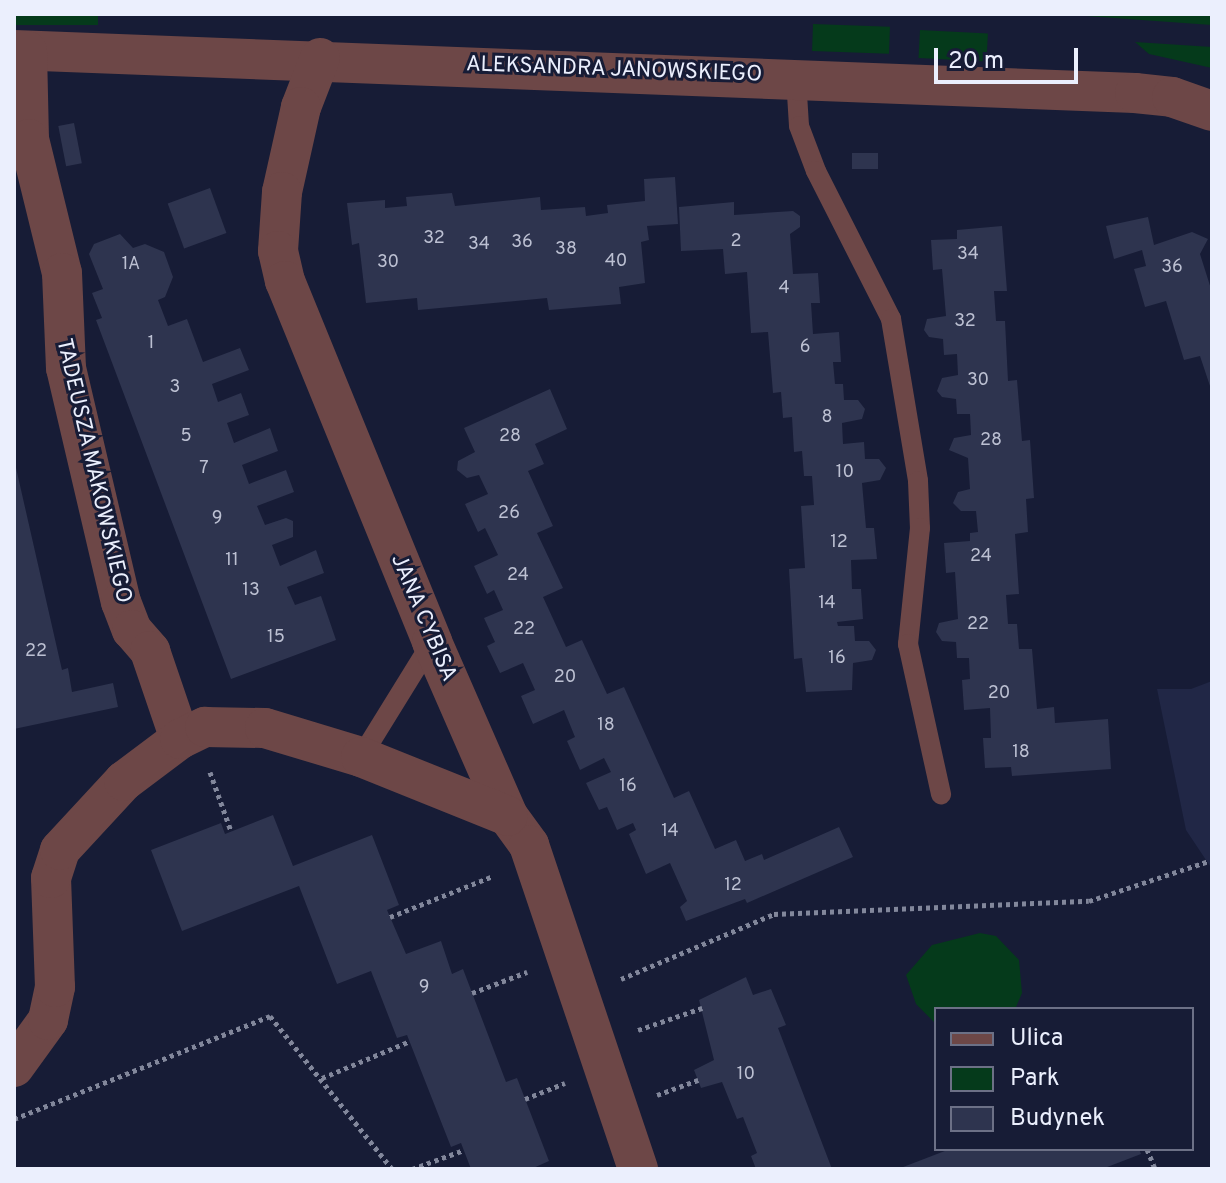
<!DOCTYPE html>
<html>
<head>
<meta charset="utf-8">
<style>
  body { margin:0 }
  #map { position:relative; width:1226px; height:1183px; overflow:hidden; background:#171c36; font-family:Overpass,sans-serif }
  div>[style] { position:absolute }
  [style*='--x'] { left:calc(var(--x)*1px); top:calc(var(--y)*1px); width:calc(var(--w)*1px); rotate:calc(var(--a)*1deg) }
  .built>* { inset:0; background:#212746 }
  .green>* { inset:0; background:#053a1b; transform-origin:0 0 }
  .building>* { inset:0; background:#2e344f; transform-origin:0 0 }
  .path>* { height:5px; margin-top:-2.5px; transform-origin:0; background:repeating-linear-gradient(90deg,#82879b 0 4px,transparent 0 8px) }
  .lane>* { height:20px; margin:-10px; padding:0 10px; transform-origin:10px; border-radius:10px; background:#6d4747 }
  .street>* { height:40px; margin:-20px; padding:0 20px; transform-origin:20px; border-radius:20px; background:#6d4747 }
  span { translate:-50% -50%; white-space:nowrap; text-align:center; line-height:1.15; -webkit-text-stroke:6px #171c36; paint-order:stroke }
  .number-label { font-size:18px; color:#bcc0d2 }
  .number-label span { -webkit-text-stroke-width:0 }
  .street-label { font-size:22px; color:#ebeffd }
  .frame { position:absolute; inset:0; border:16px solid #ebeffd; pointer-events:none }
  .legend { position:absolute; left:934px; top:1007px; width:260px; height:144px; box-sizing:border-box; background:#171c36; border:2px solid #6c7086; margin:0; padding:10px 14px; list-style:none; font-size:24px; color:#ebeffd }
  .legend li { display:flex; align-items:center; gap:16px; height:40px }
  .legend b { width:40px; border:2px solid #6c7086 }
  .scale { position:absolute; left:934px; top:48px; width:144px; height:36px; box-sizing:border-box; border:4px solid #ebeffd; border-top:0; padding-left:10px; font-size:24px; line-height:28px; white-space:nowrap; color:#ebeffd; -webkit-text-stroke:6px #171c36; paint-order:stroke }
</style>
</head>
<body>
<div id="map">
  <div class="built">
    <i style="clip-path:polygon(1212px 681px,1212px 869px,1186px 830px,1157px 689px,1191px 689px)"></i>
  </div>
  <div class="green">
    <i style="left:14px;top:14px;width:84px;height:11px"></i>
    <i style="clip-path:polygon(1058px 14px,1212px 14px,1212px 25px)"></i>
    <i style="left:813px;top:24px;width:77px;height:27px;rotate:2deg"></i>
    <i style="left:920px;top:30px;width:68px;height:28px;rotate:3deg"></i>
    <i style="clip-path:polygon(1135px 42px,1212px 47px,1212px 68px,1149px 54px)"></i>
    <i style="clip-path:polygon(980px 933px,996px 936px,1019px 960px,1022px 993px,1016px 1007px,936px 1009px,936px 1024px,916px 1004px,906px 975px,932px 945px)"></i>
  </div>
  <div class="building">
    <i style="left:74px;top:123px;width:41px;height:16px;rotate:79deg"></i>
    <i style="left:852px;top:153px;width:26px;height:16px"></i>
    <i style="clip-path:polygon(675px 177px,678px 224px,647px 226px,649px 240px,641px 242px,645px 283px,619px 287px,621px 304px,549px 310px,547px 298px,418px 310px,417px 298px,366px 303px,359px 243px,352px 245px,347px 203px,385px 200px,385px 208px,407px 206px,406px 197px,452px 193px,455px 206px,540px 197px,541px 210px,585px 207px,586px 216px,608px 213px,607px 205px,645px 201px,644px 179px)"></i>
    <i style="left:210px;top:188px;width:48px;height:45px;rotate:70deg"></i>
    <i style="clip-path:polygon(734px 202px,734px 215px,793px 211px,800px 216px,800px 227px,790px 234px,793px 274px,818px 273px,820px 303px,811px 303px,813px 334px,839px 332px,841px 362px,833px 362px,835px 384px,843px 384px,844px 400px,858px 400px,865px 409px,862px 419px,842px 423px,843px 444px,864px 442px,865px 459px,879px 459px,886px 468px,880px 480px,862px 483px,866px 528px,874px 528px,877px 559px,851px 560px,852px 589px,861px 589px,863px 619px,837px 622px,838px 626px,854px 626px,855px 641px,869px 641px,876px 650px,872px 660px,853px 663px,852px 690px,806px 692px,802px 658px,794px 659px,789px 569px,805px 568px,801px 506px,814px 505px,812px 476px,804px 476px,802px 451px,794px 452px,792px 417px,783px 418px,781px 392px,773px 393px,768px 332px,751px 333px,747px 272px,725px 274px,723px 249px,681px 251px,679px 207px)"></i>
    <i style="clip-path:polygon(1148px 217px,1154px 245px,1192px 232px,1208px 239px,1200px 254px,1212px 292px,1212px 392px,1200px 356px,1184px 360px,1166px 301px,1145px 307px,1134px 269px,1146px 266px,1142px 250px,1114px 259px,1106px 226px)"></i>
    <i style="clip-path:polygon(1002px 226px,1007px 291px,994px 291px,996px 321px,1005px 321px,1008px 381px,1017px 380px,1022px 441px,1030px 440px,1034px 498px,1026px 499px,1028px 532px,1015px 534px,1019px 594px,1006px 595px,1008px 624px,1017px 624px,1019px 649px,1032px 649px,1037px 709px,1054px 707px,1055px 723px,1108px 719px,1111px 769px,1012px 776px,1011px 767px,985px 768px,983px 738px,991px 738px,990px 708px,964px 710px,962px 680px,970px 679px,969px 658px,957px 658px,956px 642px,942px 641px,936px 632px,939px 623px,958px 619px,955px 572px,946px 573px,944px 543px,970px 541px,970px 533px,978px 532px,976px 511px,961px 511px,953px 503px,958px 492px,970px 489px,968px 458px,949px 450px,954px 438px,971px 435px,970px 414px,957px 414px,956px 399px,942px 397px,937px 391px,942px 378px,958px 375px,957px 354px,944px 355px,943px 339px,929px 337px,924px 330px,927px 319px,946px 316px,942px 269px,933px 270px,931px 240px,957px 239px,957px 230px)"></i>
    <i style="clip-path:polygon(120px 234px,133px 248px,145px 244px,164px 252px,173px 277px,165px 297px,158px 300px,168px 326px,187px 319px,203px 362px,240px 348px,249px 370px,212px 384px,218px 402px,241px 393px,249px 415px,227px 423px,234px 443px,270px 428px,278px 451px,242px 465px,249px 484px,286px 470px,294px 492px,257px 506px,265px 525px,286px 518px,293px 521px,293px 537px,272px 545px,280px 566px,316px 550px,324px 573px,287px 587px,295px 605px,321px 596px,336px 640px,231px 679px,96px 320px,102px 318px,92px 293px,103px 289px,89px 254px,94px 244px)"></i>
    <i style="clip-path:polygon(550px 389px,567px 429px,535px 444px,544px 464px,528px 471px,553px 526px,537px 533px,563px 588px,543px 597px,566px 647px,582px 640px,607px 694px,624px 687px,674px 798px,689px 791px,715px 849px,736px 840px,745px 861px,762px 854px,764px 860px,839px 827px,853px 857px,747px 903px,745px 899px,686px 921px,680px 907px,687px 901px,670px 863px,646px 874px,629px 834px,636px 830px,633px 823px,617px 830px,607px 807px,599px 810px,586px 783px,611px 772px,604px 758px,580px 770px,567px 741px,575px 737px,564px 710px,533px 724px,521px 696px,535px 690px,523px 663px,500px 673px,487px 646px,495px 642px,484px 618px,503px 610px,494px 590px,487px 594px,474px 566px,498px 555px,485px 528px,478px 532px,465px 504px,488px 494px,479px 475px,467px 478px,457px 470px,458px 461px,475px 452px,464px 428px)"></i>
    <i style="clip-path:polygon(14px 459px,62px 670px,68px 668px,72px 692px,113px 683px,118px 707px,14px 729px)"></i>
    <i style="clip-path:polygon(273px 815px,293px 866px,372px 835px,399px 905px,387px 910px,406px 954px,441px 941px,452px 974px,463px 969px,506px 1082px,517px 1078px,549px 1161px,531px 1169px,471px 1169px,461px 1143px,451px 1147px,407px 1035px,397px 1038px,371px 971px,337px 984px,299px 886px,182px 931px,151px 850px,221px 823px,225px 834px)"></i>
    <i style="clip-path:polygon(746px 977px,753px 995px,771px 989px,786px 1025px,778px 1028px,832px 1169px,756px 1169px,751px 1156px,757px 1153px,743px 1117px,737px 1119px,722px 1082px,701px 1088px,694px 1070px,714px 1060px,699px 1000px)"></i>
    <i style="clip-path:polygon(950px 1149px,1139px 1149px,1141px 1154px,1102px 1169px,898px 1169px)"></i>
  </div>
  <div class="path">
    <i style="--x:210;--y:772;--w:63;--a:70.4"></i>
    <i style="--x:390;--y:917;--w:111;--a:-21.7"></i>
    <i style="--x:621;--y:979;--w:166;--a:-23"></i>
    <i style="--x:774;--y:914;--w:315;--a:-2.4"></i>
    <i style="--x:1089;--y:901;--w:130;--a:-18.4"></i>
    <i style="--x:472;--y:993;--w:59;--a:-20.9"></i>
    <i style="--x:638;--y:1030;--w:68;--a:-19"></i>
    <i style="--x:322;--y:1078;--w:95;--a:-22.8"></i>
    <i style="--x:657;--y:1095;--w:44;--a:-20.1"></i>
    <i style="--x:525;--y:1099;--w:43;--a:-21.8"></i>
    <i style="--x:14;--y:1119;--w:276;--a:-21.9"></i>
    <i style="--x:270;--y:1016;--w:196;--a:51.4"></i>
    <i style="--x:1147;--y:1149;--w:22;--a:68"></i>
    <i style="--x:412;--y:1169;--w:55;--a:-20.1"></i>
  </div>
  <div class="lane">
    <i style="--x:796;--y:78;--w:48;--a:86.4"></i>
    <i style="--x:799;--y:126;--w:48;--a:69.3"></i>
    <i style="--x:816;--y:171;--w:166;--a:63.1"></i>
    <i style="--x:891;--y:319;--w:164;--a:80.5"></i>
    <i style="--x:918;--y:481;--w:47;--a:87.6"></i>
    <i style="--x:920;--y:528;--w:117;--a:95.9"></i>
    <i style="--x:908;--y:644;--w:154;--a:77.6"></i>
    <i style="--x:361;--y:757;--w:135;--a:-58.3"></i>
  </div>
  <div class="street">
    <i style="--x:14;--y:50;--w:1122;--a:2.2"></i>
    <i style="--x:1135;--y:93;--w:37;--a:6"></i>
    <i style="--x:1172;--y:97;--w:42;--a:19.3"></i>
    <i style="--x:27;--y:51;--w:88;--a:88.7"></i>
    <i style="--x:29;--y:139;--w:138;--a:76.2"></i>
    <i style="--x:62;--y:273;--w:95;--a:87.6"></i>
    <i style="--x:66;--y:368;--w:240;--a:76.8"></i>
    <i style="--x:121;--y:602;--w:30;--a:69"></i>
    <i style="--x:132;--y:630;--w:28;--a:49"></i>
    <i style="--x:150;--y:651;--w:93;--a:71.2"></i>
    <i style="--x:320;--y:58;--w:53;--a:111.2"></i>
    <i style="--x:301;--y:107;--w:87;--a:102.6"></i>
    <i style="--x:282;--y:192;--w:59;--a:93.9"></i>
    <i style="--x:278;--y:251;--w:31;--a:77"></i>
    <i style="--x:285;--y:281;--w:390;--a:67.8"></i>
    <i style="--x:432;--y:642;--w:190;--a:66.4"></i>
    <i style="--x:508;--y:816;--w:36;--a:54"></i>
    <i style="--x:529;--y:845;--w:342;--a:71.4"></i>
    <i style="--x:14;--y:1067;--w:58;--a:-54.1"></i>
    <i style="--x:48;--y:1020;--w:34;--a:-78"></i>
    <i style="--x:55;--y:987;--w:109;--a:-92.1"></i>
    <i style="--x:51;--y:878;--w:29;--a:-72"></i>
    <i style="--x:60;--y:850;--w:94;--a:-47.2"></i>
    <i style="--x:124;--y:781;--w:70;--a:-36.9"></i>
    <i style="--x:180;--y:739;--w:28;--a:-26"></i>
    <i style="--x:205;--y:727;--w:60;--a:1"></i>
    <i style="--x:265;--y:728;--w:100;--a:16.8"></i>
    <i style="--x:361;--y:757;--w:158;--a:21.9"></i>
  </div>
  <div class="number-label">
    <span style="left:434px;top:239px">32</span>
    <span style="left:736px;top:242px">2</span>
    <span style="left:522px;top:243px">36</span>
    <span style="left:479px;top:245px">34</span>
    <span style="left:566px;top:250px">38</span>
    <span style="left:968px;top:255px">34</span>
    <span style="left:616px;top:262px">40</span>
    <span style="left:388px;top:263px">30</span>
    <span style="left:131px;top:265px">1A</span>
    <span style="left:1172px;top:268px">36</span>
    <span style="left:784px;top:289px">4</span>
    <span style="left:965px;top:322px">32</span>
    <span style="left:151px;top:344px">1</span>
    <span style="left:805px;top:348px">6</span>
    <span style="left:978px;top:381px">30</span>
    <span style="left:175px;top:388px">3</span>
    <span style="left:827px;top:418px">8</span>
    <span style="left:186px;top:437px">5</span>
    <span style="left:510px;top:437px">28</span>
    <span style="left:991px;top:441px">28</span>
    <span style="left:204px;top:469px">7</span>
    <span style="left:845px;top:473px">10</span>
    <span style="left:509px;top:514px">26</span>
    <span style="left:217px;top:519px">9</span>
    <span style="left:839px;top:543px">12</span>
    <span style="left:981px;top:557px">24</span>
    <span style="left:232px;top:561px">11</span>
    <span style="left:518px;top:576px">24</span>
    <span style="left:251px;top:591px">13</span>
    <span style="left:827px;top:604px">14</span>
    <span style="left:978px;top:625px">22</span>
    <span style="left:524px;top:630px">22</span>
    <span style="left:276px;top:638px">15</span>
    <span style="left:36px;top:652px">22</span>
    <span style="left:837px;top:659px">16</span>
    <span style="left:565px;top:678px">20</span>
    <span style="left:999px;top:694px">20</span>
    <span style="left:606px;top:726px">18</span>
    <span style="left:1021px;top:753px">18</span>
    <span style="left:628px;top:787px">16</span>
    <span style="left:670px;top:832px">14</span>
    <span style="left:733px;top:886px">12</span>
    <span style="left:424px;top:988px">9</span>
    <span style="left:746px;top:1075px">10</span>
  </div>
  <div class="street-label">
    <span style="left:614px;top:70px;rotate:2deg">ALEKSANDRA JANOWSKIEGO</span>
    <span style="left:93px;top:471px;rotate:77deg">TADEUSZA MAKOWSKIEGO</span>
    <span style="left:423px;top:618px;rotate:67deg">JANA CYBISA</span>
  </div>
  <div class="frame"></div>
  <ul class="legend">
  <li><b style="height:10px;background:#6d4747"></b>Ulica</li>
  <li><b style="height:22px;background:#053a1b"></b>Park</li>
  <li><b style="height:22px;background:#2e344f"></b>Budynek</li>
  </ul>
  <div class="scale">20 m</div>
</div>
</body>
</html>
